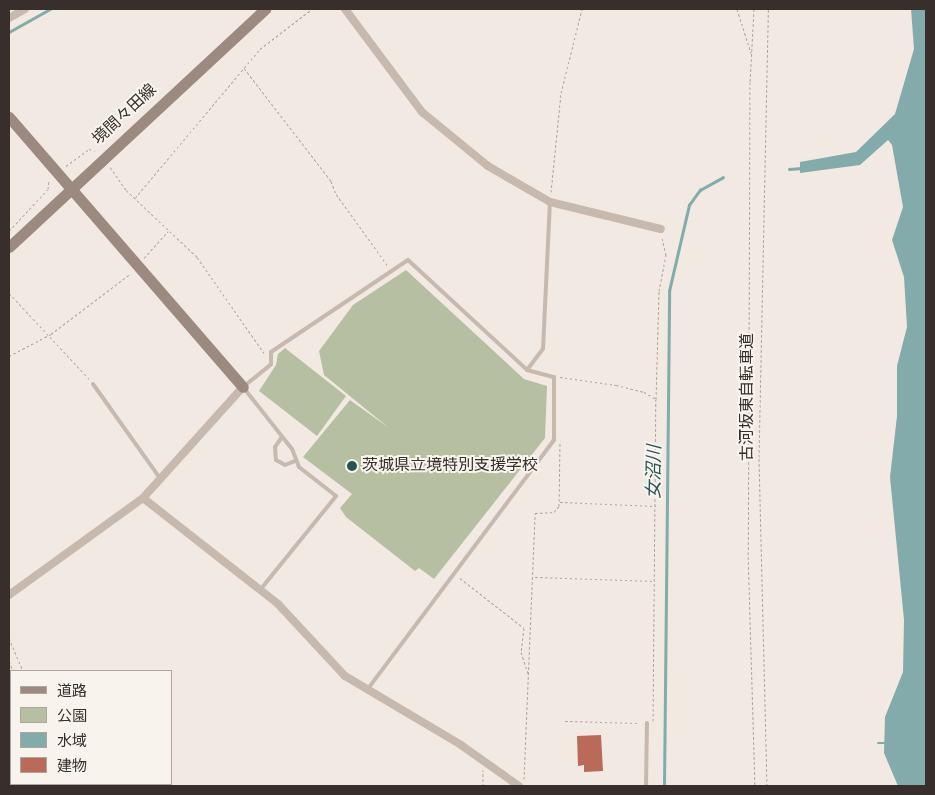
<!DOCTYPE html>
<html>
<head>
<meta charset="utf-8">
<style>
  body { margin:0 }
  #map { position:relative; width:935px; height:795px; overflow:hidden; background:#f1e9e2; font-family:"Sofia Sans Condensed","Noto Sans JP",sans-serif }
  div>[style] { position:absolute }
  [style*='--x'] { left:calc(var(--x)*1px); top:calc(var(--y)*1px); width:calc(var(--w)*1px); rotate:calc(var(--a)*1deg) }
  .green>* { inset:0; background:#b7bfa3 }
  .water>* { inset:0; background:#84abab }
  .stream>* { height:2.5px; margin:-1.25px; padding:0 1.25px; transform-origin:1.25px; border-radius:1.25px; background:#84abab }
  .building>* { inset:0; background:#b96a58 }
  .path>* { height:1px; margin-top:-0.5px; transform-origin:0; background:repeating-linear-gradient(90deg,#b4a399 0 2.5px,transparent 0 5px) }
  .lane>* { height:4px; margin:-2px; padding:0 2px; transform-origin:2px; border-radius:2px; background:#c8b9af }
  .street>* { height:8px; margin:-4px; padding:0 4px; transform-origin:4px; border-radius:4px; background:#c8b9af }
  .secondary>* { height:11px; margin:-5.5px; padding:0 5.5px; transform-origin:5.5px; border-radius:5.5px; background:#9c8980 }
  .dots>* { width:14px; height:14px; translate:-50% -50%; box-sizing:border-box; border:2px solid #f9f3ee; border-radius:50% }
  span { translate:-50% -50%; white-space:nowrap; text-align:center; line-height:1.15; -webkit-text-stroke:4px #f9f3ee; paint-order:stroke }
  .street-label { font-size:16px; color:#382f2c }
  .poi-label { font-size:16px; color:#382f2c }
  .left { translate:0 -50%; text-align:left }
  .water-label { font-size:18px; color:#265555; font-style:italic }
  .frame { position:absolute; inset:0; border:10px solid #382f2c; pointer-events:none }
  .legend { position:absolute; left:10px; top:670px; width:162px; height:115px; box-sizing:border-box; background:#f9f3ee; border:1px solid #aca5a0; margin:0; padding:6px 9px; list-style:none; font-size:15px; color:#382f2c }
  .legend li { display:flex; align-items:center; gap:10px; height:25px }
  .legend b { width:25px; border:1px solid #aca5a0 }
</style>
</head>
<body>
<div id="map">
  <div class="green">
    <i style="clip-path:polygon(406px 270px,524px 379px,547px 386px,545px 438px,434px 579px,419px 568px,415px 571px,346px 517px,340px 508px,352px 494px,303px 457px,350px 400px,389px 428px,324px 375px,319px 351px,353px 305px)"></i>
    <i style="clip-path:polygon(285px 348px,346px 396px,317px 436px,259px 391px,276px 365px,278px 354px)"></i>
  </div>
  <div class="water">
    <i style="clip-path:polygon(911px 9px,926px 9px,926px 786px,898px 786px,884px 753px,885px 717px,903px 672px,904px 620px,890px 477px,897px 416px,897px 366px,907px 327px,904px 277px,892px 240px,903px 207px,892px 145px,888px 140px,860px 165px,800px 173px,800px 162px,856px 152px,895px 114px,914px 49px)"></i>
  </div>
  <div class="stream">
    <i style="--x:9;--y:32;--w:47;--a:-29.3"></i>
    <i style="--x:789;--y:169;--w:13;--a:-4"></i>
    <i style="--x:878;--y:743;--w:9;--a:0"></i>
    <i style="--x:75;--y:784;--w:3;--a:45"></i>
    <i style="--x:664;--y:786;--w:495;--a:-89.4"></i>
    <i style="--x:669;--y:291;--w:88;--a:-76.9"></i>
    <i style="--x:689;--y:205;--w:19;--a:-54"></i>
    <i style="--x:700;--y:190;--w:26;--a:-29"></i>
  </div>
  <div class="building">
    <i style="clip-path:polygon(601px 735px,603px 771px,584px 772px,584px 765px,578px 766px,577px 736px)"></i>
  </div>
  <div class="path">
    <i style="--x:737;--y:9;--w:46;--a:72.3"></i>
    <i style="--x:754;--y:9;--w:73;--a:93.1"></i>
    <i style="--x:750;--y:82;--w:470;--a:90.2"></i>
    <i style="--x:748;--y:552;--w:234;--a:88.3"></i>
    <i style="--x:244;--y:68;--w:143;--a:52.4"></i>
    <i style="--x:331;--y:181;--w:14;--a:69"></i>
    <i style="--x:336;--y:194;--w:89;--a:54.2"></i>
    <i style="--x:66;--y:166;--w:29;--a:-36"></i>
    <i style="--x:89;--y:149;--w:6;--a:18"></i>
    <i style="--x:110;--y:167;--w:28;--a:55"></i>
    <i style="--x:126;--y:190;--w:98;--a:43.3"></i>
    <i style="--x:197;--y:257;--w:117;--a:55.1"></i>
    <i style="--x:551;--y:192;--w:100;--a:-84.2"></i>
    <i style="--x:561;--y:93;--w:87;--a:-76"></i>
    <i style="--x:135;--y:198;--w:194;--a:-50"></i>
    <i style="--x:260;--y:49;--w:66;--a:-37.6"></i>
    <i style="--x:9;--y:231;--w:57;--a:-47.1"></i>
    <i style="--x:48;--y:189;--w:9;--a:-84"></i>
    <i style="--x:144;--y:258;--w:36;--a:-48"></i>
    <i style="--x:9;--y:293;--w:119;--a:47"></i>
    <i style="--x:9;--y:356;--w:47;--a:-27.6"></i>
    <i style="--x:51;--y:334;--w:99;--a:-37.2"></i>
    <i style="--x:560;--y:377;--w:57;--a:8.1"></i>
    <i style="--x:616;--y:385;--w:29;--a:14"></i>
    <i style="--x:644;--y:392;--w:14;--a:30"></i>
    <i style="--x:560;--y:502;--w:96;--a:2.4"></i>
    <i style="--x:535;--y:577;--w:120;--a:1.9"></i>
    <i style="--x:460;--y:578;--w:81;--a:38"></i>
    <i style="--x:524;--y:628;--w:24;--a:97"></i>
    <i style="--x:521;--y:652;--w:23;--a:72"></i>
    <i style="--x:9;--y:638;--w:36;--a:67"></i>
    <i style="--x:9;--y:661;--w:11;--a:68"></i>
    <i style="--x:565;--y:721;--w:74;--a:1.5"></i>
    <i style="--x:653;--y:721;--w:322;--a:-89.5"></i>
    <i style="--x:656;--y:399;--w:108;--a:-88.4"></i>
    <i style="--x:659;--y:291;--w:37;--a:-79"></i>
    <i style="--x:666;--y:255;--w:17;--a:-103"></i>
    <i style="--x:524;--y:779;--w:266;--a:-87.6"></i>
    <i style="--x:535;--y:513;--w:19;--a:-3"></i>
    <i style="--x:554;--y:512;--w:8;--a:-50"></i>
    <i style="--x:559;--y:506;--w:65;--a:-89.1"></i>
    <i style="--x:70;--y:784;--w:3;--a:45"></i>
    <i style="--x:81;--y:784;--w:2;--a:63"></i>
    <i style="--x:483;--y:786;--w:16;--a:-90"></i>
    <i style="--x:767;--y:786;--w:329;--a:-91.4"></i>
    <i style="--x:759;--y:457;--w:448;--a:-88.8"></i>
  </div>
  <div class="lane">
    <i style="--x:527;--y:370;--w:26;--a:-53"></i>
    <i style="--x:543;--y:349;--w:147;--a:-87.3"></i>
    <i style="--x:93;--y:384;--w:114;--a:54.6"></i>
    <i style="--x:282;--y:437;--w:12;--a:125"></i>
    <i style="--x:275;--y:447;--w:13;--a:86"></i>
    <i style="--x:276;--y:460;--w:10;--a:29"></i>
    <i style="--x:285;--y:465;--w:11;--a:-22"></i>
    <i style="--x:260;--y:590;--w:121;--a:-51"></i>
    <i style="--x:336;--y:496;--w:47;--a:-141.9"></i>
    <i style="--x:299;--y:467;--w:19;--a:-111"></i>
    <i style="--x:292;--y:449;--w:79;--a:-128.3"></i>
    <i style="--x:243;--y:387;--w:36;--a:-39"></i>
    <i style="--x:271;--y:364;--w:12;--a:-90"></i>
    <i style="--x:271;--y:352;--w:165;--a:-33.9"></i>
    <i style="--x:408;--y:260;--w:162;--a:42.7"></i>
    <i style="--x:527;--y:370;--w:28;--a:15"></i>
    <i style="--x:554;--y:377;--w:63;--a:90"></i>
    <i style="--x:554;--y:440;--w:312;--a:126.8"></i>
    <i style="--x:646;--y:786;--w:63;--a:-89.1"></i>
  </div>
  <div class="street">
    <i style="--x:345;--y:9;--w:129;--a:53.2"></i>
    <i style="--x:422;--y:112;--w:85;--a:39.3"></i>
    <i style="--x:488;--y:166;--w:72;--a:30.1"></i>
    <i style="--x:550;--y:202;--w:114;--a:13.7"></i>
    <i style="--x:9;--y:18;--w:18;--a:-29"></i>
    <i style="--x:143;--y:498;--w:172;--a:38.1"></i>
    <i style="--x:278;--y:604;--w:98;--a:47.1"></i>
    <i style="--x:345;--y:676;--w:135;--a:30.7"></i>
    <i style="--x:461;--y:745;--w:71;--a:35.3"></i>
    <i style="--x:9;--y:595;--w:165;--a:-35.9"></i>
    <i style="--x:143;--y:498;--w:149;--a:-48"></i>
  </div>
  <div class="secondary">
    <i style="--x:9;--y:117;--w:357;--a:49.1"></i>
    <i style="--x:9;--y:247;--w:350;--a:-42.9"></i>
  </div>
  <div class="dots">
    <i style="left:352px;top:466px;background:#265555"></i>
  </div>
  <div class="street-label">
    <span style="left:125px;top:115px;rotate:-43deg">境間々田線</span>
    <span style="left:748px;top:397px;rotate:-90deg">古河坂東自転車道</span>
  </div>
  <div class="poi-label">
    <span class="left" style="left:362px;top:466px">茨城県立境特別支援学校</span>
  </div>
  <div class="water-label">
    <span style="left:655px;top:472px;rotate:-89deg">女沼川</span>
  </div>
  <div class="frame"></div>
  <ul class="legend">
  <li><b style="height:6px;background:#9c8980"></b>道路</li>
  <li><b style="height:14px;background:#b7bfa3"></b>公園</li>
  <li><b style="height:14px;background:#84abab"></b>水域</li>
  <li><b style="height:14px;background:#b96a58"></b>建物</li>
  </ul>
</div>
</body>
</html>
